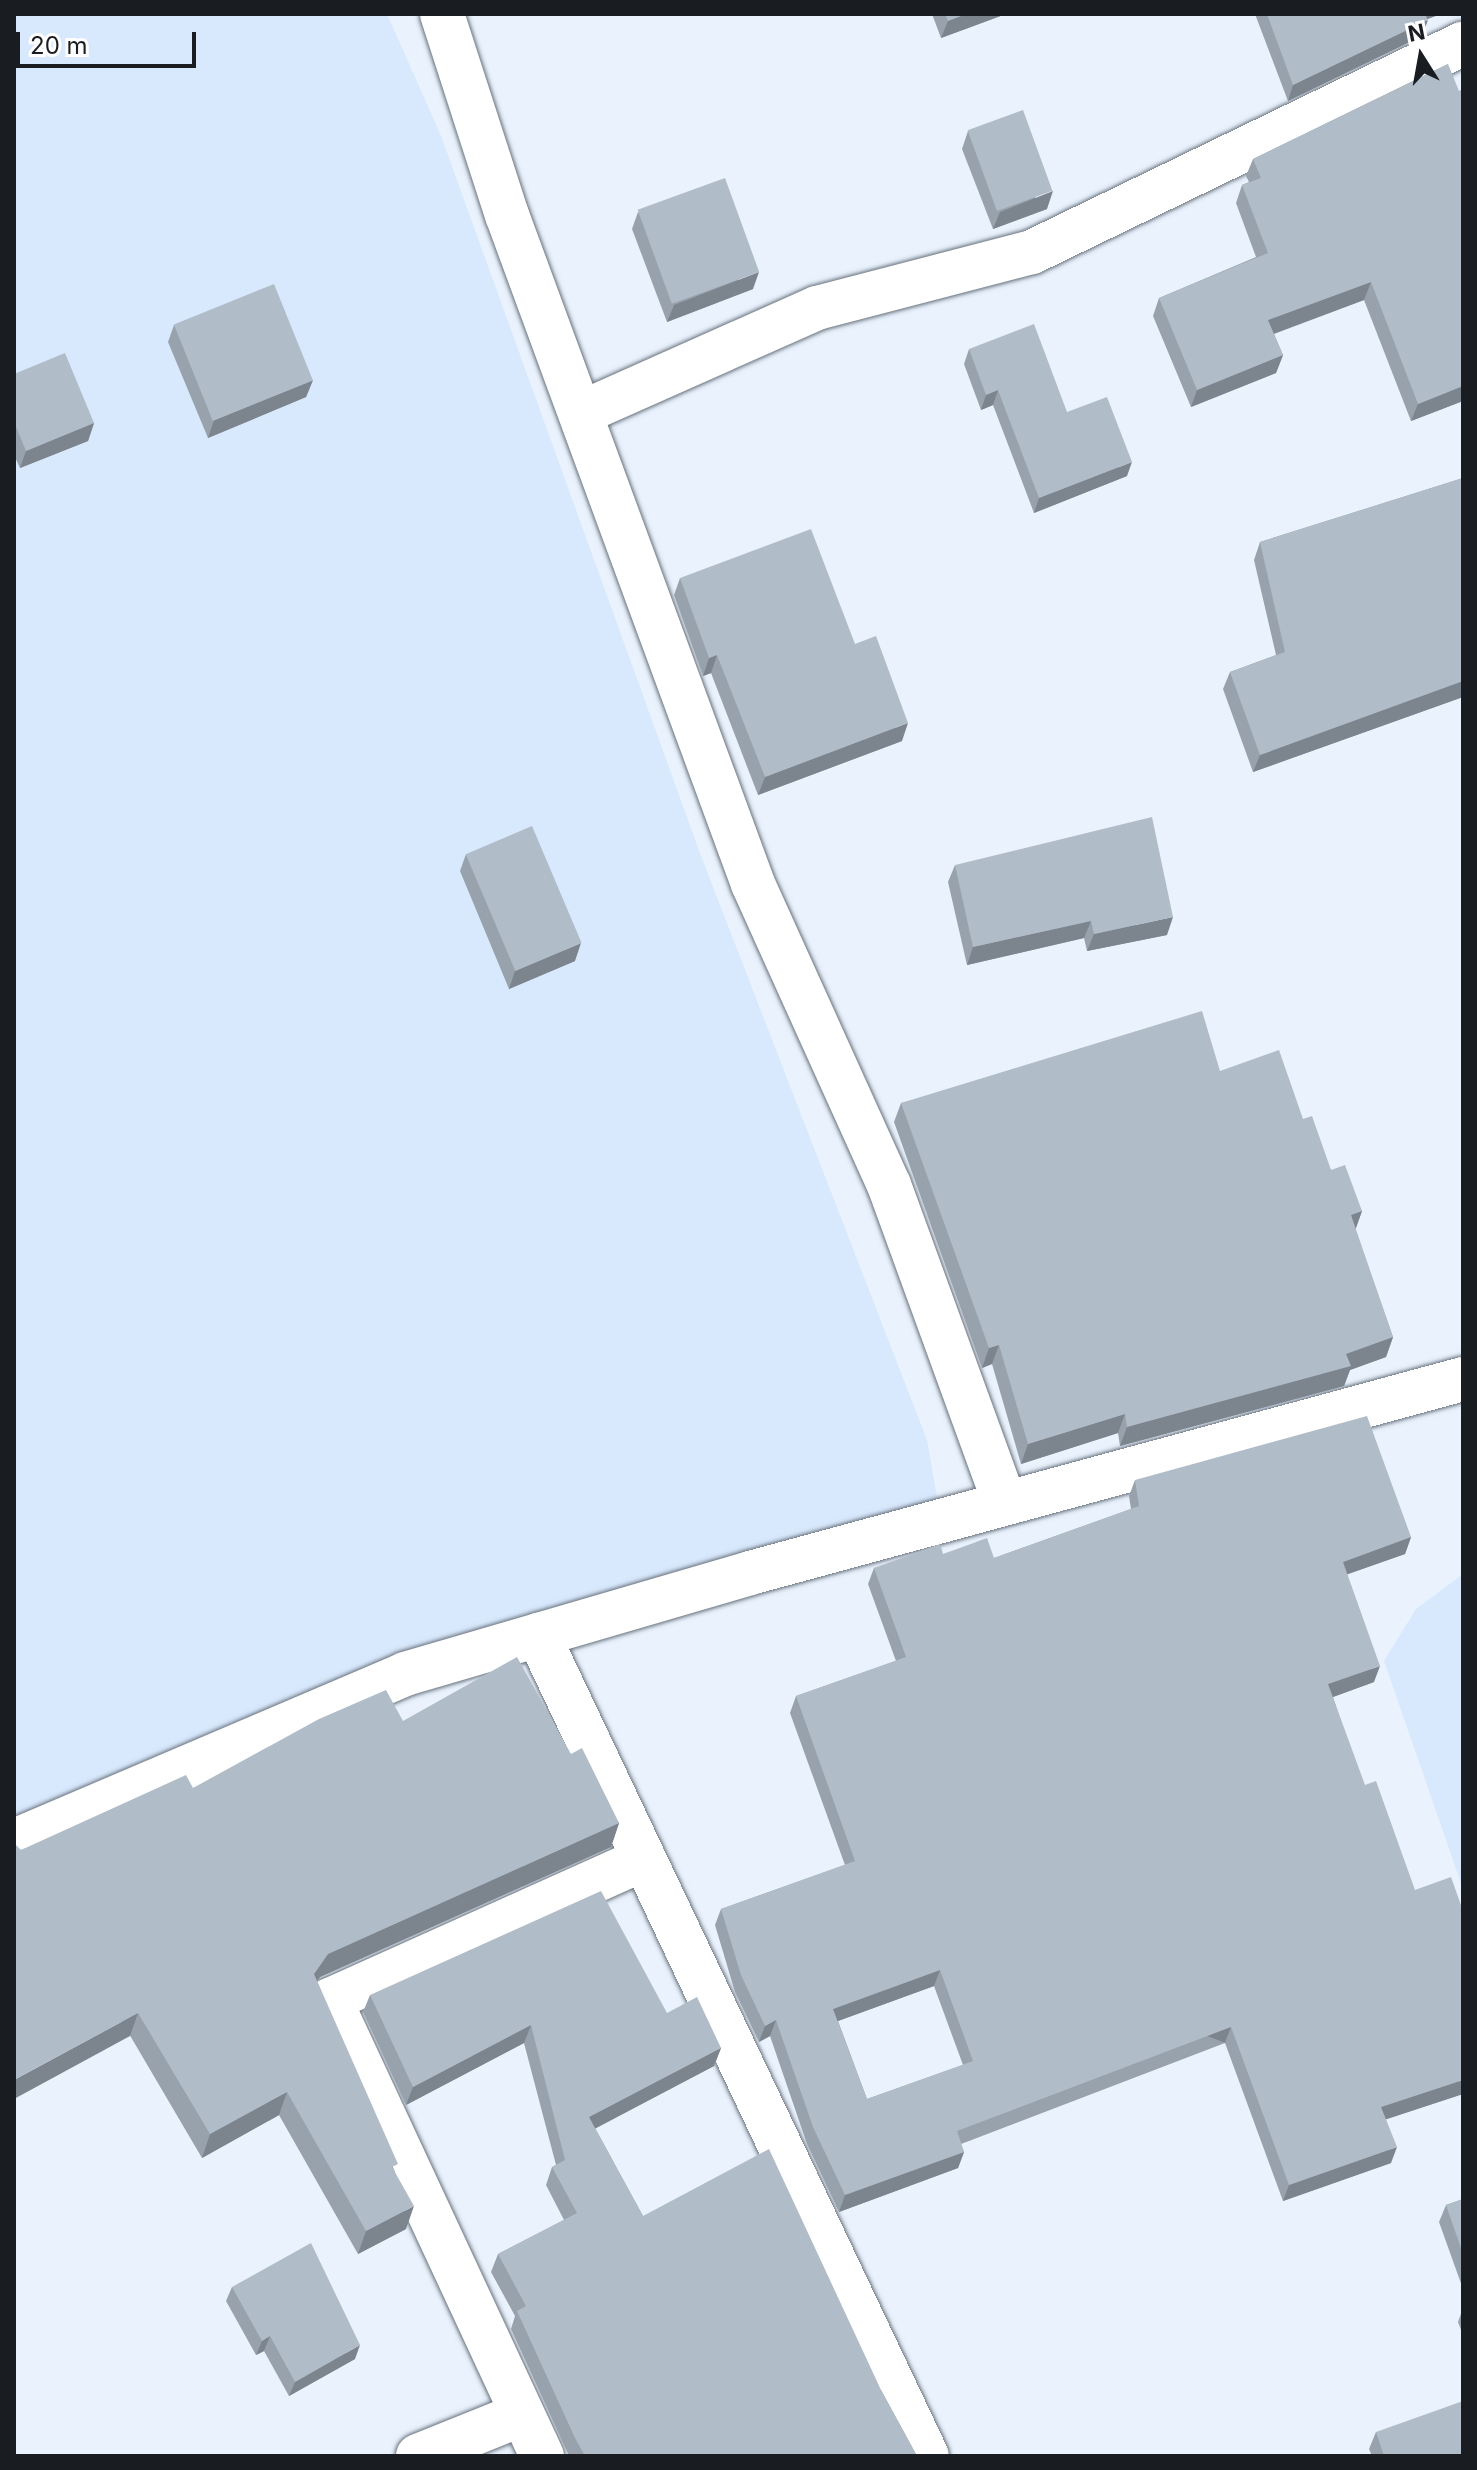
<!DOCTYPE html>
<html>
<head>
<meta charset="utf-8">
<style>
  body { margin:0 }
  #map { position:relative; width:1477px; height:2470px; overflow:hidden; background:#e9f2fd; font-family:Inter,sans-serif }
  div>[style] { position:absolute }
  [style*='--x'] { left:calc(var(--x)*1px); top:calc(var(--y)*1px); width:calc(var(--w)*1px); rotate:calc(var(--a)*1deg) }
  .built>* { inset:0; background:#d9e9fd }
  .roads { filter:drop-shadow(0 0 2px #67717c) drop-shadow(0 0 2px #67717c) }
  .minor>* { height:44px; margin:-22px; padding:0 22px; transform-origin:22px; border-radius:22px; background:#fff }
  .wall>* { inset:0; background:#98a2ad }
  .shaded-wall>* { inset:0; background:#7c848d; transform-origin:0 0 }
  .building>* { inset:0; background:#b1bcc9; transform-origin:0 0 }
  span { translate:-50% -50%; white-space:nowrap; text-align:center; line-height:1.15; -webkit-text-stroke:8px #fefefe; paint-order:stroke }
  .frame { position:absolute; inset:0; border:16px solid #191d22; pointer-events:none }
  .north { position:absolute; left:1381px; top:16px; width:80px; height:80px; -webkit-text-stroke:6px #fefefe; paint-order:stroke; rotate:349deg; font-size:22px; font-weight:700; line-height:32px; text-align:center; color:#191d22 }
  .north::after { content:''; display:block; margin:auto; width:28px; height:36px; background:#191d22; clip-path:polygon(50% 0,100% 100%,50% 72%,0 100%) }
  .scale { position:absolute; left:16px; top:32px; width:180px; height:36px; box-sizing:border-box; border:4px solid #191d22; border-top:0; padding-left:10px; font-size:24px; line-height:28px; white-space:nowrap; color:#191d22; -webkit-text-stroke:6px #fefefe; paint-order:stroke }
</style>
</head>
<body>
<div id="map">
  <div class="built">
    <i style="clip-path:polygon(14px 14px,387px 14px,441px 136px,701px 856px,927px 1440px,944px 1537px,435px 1644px,14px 1821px)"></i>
    <i style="clip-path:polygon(1463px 1574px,1463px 1889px,1384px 1661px,1416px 1609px)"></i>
  </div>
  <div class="roads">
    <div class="minor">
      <i style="--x:442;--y:14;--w:211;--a:72.1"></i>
      <i style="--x:507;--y:215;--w:713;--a:69.81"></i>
      <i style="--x:753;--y:884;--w:330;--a:65.7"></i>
      <i style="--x:889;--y:1185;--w:338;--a:70"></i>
      <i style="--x:581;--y:413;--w:258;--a:-24"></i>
      <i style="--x:817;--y:308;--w:222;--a:-14.6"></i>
      <i style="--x:1032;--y:252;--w:479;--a:-25.8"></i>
      <i style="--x:538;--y:1635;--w:908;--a:64.65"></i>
      <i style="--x:14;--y:1841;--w:425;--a:-23.1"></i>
      <i style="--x:405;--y:1674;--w:359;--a:-16.3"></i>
      <i style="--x:750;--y:1573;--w:739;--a:-15.22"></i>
      <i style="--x:418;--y:2456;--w:112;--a:-22"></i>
      <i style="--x:542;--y:2456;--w:503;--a:-114.93"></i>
      <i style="--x:330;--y:2000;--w:344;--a:-24.2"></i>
    </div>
  </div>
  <div class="wall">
    <i style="clip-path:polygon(932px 14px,1006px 14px,941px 38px)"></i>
    <i style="clip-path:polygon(1255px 14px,1441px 14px,1427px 19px,1422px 36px,1288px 101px)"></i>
    <i style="clip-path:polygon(1448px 64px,1463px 401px,1411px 421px,1364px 300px,1274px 334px,1283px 355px,1276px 373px,1191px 407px,1153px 316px,1159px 298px,1256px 257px,1236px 203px,1242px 185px,1249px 182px,1246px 176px,1253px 159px)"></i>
    <i style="clip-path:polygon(968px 131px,1047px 209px,993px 229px,962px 149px)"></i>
    <i style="clip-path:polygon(638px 212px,753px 289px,667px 322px,632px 229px)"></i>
    <i style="clip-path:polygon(174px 325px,313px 380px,306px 397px,208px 438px,168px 342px)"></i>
    <i style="clip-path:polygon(969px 349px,1067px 412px,1127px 476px,1034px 513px,993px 405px,981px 410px,964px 364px)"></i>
    <i style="clip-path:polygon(14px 374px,94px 423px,88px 441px,20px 468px,14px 455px)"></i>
    <i style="clip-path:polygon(1463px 478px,1463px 697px,1253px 772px,1223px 689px,1230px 672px,1276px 655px,1254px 560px,1260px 542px)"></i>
    <i style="clip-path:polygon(680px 578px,855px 644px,902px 741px,758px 795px,711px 673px,703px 676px,674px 595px)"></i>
    <i style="clip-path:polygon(466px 854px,575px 961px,509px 989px,460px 871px)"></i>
    <i style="clip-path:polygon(955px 865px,1167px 935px,1087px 951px,1084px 938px,967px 965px,948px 882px)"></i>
    <i style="clip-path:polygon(1220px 1071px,1303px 1119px,1331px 1170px,1362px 1211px,1355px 1229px,1393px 1337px,1386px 1357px,1350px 1370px,1344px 1386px,1120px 1446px,1118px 1433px,1021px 1464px,992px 1364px,982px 1368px,894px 1122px,901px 1103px)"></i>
    <i style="clip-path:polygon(evenodd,1135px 1480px,1411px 1537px,1405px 1554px,1347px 1574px,1374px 1682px,1333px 1697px,1463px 2094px,1386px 2119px,1391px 2163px,1283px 2201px,1225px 2043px,961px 2144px,964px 2152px,958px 2168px,839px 2212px,807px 2144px,770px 2036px,759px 2042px,735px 1992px,715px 1925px,721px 1909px,845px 1865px,790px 1713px,796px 1696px,896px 1661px,868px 1584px,874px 1568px,943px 1554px,994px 1558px,1131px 1509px,1129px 1496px,1135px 1480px,934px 1986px,963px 2065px,867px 2099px,838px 2021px,934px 1986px)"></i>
    <i style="clip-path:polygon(403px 1721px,571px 1754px,619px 1823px,611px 1847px,320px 1977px,317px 1981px,395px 2172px,406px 2229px,358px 2254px,279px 2115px,202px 2158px,21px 1850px,193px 1788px)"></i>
    <i style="clip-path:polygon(370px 1995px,667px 2013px,721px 2048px,714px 2066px,595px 2128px,643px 2216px,881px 2390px,917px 2456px,569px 2456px,511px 2329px,515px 2316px,491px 2272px,498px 2254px,564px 2220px,546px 2185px,552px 2167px,556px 2165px,524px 2043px,406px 2105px,363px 2012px)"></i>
    <i style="clip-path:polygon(1463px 2199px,1463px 2289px,1439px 2222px,1446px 2205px)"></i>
    <i style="clip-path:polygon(232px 2287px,355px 2359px,289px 2396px,264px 2351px,256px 2355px,226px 2301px)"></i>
    <i style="clip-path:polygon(1463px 2308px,1463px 2335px,1458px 2322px)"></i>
    <i style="clip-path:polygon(1376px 2432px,1463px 2456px,1372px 2456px,1369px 2449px)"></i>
  </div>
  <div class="shaded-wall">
    <i style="clip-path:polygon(966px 14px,1006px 14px,941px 38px,948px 21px)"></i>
    <i style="clip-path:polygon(1420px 14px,1441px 14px,1417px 23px)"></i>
    <i style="clip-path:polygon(1428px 20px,1422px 36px,1288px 101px,1293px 85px)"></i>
    <i style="clip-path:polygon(1053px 191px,1047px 209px,993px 229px,1000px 212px)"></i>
    <i style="clip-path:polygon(759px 272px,753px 289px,667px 322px,674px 305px)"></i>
    <i style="clip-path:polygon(1371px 282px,1364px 300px,1262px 338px,1268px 320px)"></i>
    <i style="clip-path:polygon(1283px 355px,1276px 373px,1191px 407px,1197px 390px)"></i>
    <i style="clip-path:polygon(313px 380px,306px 397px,208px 438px,214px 420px)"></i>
    <i style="clip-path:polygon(1463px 386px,1463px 401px,1411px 421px,1418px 404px)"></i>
    <i style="clip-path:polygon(998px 390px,993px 405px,981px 410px,986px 395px)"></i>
    <i style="clip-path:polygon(94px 423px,88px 441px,20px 468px,26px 451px)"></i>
    <i style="clip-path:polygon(1132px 462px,1127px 476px,1034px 513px,1039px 498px)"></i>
    <i style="clip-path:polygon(717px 655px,711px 673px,703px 676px,709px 658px)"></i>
    <i style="clip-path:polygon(1463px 681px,1463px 697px,1253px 772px,1260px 755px)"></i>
    <i style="clip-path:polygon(908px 723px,902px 741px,758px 795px,765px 777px)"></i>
    <i style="clip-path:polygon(1173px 917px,1167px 935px,1087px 951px,1094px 934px)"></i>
    <i style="clip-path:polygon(1091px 921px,1084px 938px,967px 965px,973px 947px)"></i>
    <i style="clip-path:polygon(581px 943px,575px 961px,509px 989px,515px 971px)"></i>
    <i style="clip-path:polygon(1362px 1211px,1355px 1231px,1351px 1215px)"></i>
    <i style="clip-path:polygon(1393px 1337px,1386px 1357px,1350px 1370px,1344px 1386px,1120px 1446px,1127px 1427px)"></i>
    <i style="clip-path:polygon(999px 1345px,992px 1364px,982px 1368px,989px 1348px)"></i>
    <i style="clip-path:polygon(1125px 1414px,1118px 1433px,1021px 1464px,1028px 1444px)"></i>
    <i style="clip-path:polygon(1411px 1537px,1405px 1554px,1337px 1578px,1343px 1562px)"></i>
    <i style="clip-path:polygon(1380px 1666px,1374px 1682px,1322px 1701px,1328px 1684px)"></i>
    <i style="clip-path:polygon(619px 1823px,611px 1847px,320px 1977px,305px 1997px,314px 1974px,328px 1954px)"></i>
    <i style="clip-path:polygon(940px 1970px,934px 1986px,827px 2025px,833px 2009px)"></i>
    <i style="clip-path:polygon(138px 2013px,130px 2036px,14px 2099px,14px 2080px)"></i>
    <i style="clip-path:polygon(776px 2020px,770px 2036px,759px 2042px,765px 2026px)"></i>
    <i style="clip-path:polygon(531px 2025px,524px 2043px,406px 2105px,413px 2087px)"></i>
    <i style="left:1231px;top:2027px;width:17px;height:293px;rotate:111deg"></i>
    <i style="clip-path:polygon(721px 2048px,714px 2066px,583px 2135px,589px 2117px)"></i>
    <i style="clip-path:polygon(1463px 2080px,1463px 2094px,1375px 2123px,1381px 2107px)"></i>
    <i style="clip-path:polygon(287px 2092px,279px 2115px,202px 2158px,210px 2134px)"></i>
    <i style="clip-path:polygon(1397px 2147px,1391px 2163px,1283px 2201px,1289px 2185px)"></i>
    <i style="clip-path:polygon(964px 2152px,958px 2168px,839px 2212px,845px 2195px)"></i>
    <i style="clip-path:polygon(414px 2206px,406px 2229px,358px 2254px,366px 2231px)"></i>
    <i style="clip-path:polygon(270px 2336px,264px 2351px,256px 2355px,262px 2341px)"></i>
    <i style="clip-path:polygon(360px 2345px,355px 2359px,289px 2396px,295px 2382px)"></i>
  </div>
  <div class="building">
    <i style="clip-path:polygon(945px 14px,966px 14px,948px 21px)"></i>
    <i style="clip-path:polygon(1267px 14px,1425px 14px,1428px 20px,1293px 85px)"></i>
    <i style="clip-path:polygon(1448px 64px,1459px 91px,1463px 89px,1463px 386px,1418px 404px,1371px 282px,1268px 320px,1283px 355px,1197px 390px,1159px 298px,1268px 253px,1242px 185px,1261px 178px,1253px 159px)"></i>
    <i style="left:1023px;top:110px;width:86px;height:59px;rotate:70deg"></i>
    <i style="left:725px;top:178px;width:100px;height:93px;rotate:70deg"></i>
    <i style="left:274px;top:284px;width:104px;height:108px;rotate:68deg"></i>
    <i style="clip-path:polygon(1034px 324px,1067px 412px,1107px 397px,1132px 462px,1039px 498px,998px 390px,986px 395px,969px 349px)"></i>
    <i style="clip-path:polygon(65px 353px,94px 423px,26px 451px,14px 422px,14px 374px)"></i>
    <i style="clip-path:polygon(1463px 478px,1463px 681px,1260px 755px,1230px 672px,1285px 652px,1260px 542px)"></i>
    <i style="clip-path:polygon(811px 529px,855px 644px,876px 636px,908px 723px,765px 777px,717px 655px,709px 658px,680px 578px)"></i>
    <i style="clip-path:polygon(1152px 817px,1173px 917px,1094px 934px,1091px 921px,973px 947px,955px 865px)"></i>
    <i style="left:532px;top:826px;width:127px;height:72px;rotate:67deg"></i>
    <i style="clip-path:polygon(1202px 1011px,1220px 1071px,1279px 1050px,1303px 1119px,1312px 1116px,1331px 1170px,1345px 1165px,1362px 1211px,1351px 1215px,1393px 1337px,1346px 1354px,1351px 1366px,1127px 1427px,1125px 1414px,1028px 1444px,999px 1345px,989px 1348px,901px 1103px)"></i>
    <i style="clip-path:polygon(evenodd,1367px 1416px,1411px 1537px,1343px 1562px,1380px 1666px,1328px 1684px,1365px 1785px,1376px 1781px,1415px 1890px,1451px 1877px,1463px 1911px,1463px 2080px,1381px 2107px,1397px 2147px,1289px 2185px,1231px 2027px,957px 2131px,964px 2152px,845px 2195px,813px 2127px,776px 2020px,765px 2026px,741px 1975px,721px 1909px,855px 1861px,796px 1696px,906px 1657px,874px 1568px,940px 1544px,943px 1554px,987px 1538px,994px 1558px,1139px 1506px,1135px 1480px,1367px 1416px,940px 1970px,973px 2061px,867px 2099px,833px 2009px,940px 1970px)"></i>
    <i style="clip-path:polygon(517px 1657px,571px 1754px,582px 1748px,619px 1823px,328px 1954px,314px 1974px,398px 2164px,392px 2167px,414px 2206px,366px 2231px,287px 2092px,210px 2134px,138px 2013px,14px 2080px,14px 1843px,21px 1850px,186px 1775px,193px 1788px,319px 1719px,386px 1690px,403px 1721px)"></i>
    <i style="clip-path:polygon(601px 1891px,667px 2013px,697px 1997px,721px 2048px,589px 2117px,643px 2216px,769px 2149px,881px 2390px,917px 2456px,585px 2456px,575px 2438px,517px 2311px,526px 2306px,498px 2254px,577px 2213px,552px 2167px,565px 2160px,531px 2025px,413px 2087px,370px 1995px)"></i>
    <i style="clip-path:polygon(1463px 2199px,1463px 2254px,1446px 2205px)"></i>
    <i style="clip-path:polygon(311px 2243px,360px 2345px,295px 2382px,270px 2336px,262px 2341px,232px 2287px)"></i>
    <i style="clip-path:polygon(1463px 2401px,1463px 2456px,1384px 2456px,1376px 2432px)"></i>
  </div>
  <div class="frame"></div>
  <div class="north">N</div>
  <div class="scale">20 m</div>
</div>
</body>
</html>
